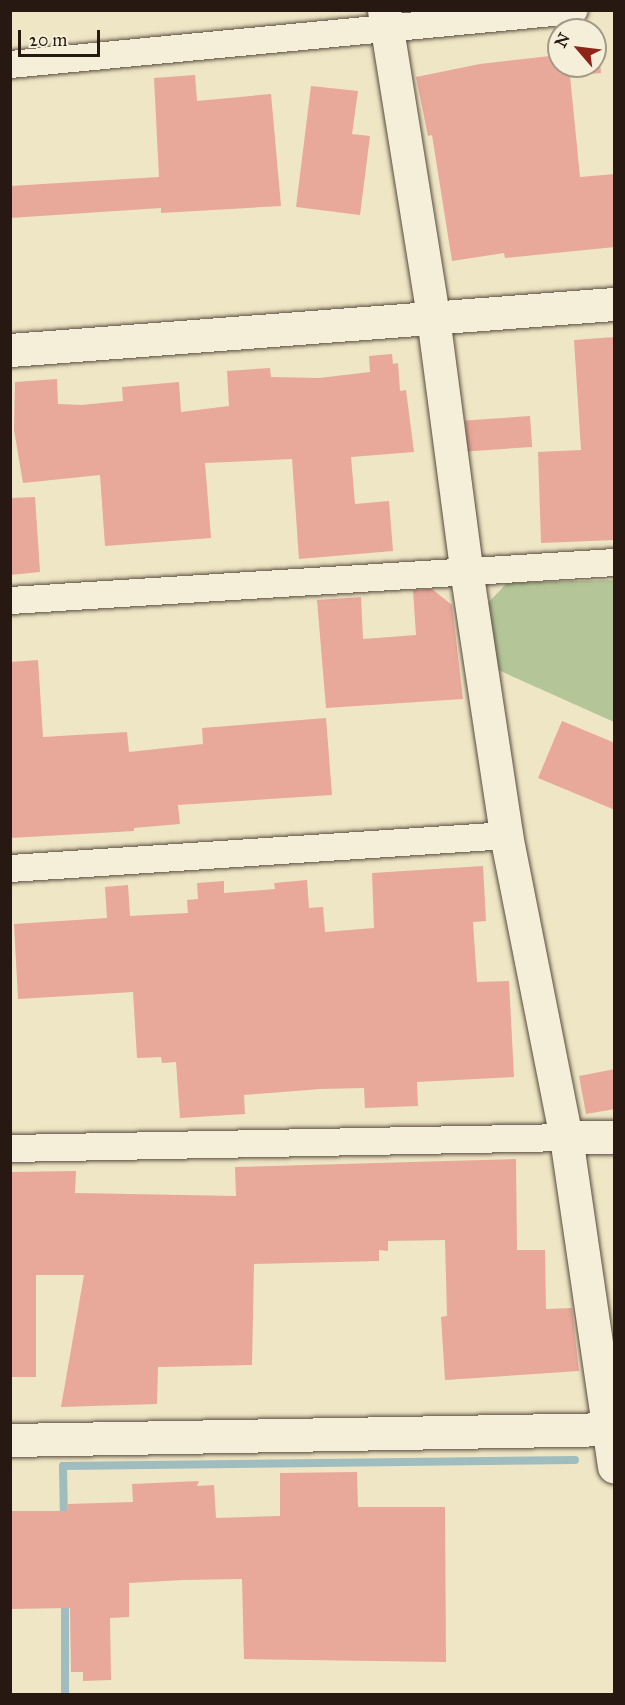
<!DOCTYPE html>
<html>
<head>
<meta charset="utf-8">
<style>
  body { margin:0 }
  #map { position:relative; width:625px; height:1705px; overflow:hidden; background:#efe6c5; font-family:"IM FELL Great Primer",serif }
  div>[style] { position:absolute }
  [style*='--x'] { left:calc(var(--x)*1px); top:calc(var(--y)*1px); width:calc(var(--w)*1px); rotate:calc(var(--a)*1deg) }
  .green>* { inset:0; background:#b4c698 }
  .stream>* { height:8px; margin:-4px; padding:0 4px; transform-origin:4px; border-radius:4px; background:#9fbdbf }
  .building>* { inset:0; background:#e8a89a; transform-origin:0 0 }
  .roads { filter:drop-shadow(0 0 2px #594c3e) drop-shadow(0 0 2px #594c3e) }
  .street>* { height:27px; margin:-13.5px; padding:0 13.5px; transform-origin:13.5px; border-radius:13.5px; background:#f5efd9 }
  .secondary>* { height:33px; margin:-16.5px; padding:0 16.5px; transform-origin:16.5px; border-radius:16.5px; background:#f5efd9 }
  span { translate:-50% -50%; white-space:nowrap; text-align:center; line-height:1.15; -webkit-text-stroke:4.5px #f5efd9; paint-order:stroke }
  .frame { position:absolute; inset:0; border:12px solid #271911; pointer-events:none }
  .north { position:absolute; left:547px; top:18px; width:60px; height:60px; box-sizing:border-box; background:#f5efd9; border:2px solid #a39989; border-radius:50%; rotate:298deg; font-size:16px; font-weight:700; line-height:24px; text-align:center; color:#271911 }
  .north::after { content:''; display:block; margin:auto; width:21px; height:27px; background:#8f2418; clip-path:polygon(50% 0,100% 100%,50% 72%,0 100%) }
  .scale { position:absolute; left:18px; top:30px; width:82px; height:27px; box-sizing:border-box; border:3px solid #271911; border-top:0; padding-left:8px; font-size:18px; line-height:21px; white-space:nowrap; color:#271911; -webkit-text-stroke:4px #f5efd9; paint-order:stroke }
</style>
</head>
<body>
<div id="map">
  <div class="green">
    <i style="clip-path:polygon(614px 580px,614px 722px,496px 669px,485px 606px,507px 583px)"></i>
  </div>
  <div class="stream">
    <i style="--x:64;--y:1520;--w:54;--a:-91.1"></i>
    <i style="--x:63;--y:1466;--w:512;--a:-0.67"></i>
    <i style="--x:65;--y:1694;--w:95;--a:-90"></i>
  </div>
  <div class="building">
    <i style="clip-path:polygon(595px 51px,599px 51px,601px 73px,570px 76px,580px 177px,615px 174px,615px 247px,505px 258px,504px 253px,452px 261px,432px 135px,428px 136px,416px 77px,480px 64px,559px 55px,559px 66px,595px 66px)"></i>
    <i style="clip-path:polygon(195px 75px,197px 101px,271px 94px,281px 206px,161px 213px,161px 208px,10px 218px,10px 186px,159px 177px,154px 78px)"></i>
    <i style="clip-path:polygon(311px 86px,358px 91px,352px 134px,370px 136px,360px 215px,296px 207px)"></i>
    <i style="clip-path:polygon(615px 337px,615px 540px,541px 543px,538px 452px,581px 450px,574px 340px)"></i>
    <i style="clip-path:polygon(392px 354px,393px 364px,398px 363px,400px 391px,406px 390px,414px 452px,351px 457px,355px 504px,389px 501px,393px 551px,299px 559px,292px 459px,205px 463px,211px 538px,105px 546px,100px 475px,23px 483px,14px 430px,15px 382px,57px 379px,58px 404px,81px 405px,123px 401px,122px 387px,179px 382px,181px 412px,229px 406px,227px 371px,270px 368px,271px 377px,319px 378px,370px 372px,369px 356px)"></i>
    <i style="left:530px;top:416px;width:31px;height:65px;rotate:86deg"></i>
    <i style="clip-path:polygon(35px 497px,40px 572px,10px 575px,10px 498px)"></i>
    <i style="clip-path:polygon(432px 589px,452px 605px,463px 699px,326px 708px,317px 600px,361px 597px,363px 639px,416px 635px,413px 590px)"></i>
    <i style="clip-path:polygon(38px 660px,43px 737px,127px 732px,129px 752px,203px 744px,202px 728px,326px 718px,332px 795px,178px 805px,180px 824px,134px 828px,134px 831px,10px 838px,10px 662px)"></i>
    <i style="clip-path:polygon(562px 721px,615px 743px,615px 810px,538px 778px)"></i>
    <i style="clip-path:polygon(483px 866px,486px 921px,473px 922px,477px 982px,509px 981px,514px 1077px,417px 1082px,418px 1106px,365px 1108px,364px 1088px,320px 1089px,244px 1095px,245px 1114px,180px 1118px,176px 1062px,162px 1063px,161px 1057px,137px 1058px,133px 992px,18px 999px,14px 924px,107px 918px,105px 887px,128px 885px,130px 916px,188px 913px,187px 900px,198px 899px,197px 883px,224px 881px,224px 893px,275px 889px,274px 883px,307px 880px,309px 908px,323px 907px,325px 932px,374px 928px,372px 873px)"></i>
    <i style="clip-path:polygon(615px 1069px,615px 1109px,586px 1114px,579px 1076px)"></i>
    <i style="clip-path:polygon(516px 1159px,517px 1250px,545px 1250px,546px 1309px,572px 1308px,579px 1371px,445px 1380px,441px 1317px,447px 1316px,445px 1240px,388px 1241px,388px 1251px,379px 1250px,379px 1261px,254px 1264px,252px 1365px,158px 1367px,157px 1404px,61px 1407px,84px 1275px,36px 1275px,36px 1377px,10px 1377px,10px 1172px,76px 1171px,75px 1193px,236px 1196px,235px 1167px)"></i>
    <i style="clip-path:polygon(357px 1472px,358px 1507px,445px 1507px,446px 1662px,244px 1659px,242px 1579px,183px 1580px,129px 1583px,129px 1617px,110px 1618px,111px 1680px,83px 1681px,83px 1672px,71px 1672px,70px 1608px,10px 1609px,10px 1511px,68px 1511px,68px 1504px,133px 1502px,132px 1484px,199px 1481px,197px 1486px,214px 1485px,216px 1518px,280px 1516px,280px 1473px)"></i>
  </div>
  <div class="roads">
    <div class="street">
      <i style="--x:10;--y:64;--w:566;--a:-5.48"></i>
      <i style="--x:10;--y:600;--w:605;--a:-3.6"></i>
      <i style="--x:10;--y:868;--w:497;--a:-3.8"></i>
      <i style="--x:10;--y:1148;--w:556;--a:-1.13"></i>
    </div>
    <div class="secondary">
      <i style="--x:384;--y:10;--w:311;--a:80.9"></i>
      <i style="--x:433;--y:317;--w:254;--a:82.5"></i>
      <i style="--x:466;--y:569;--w:269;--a:81.4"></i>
      <i style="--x:506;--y:835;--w:308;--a:78.8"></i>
      <i style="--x:566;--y:1137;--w:333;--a:81.7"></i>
      <i style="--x:10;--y:350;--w:606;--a:-4.36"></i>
      <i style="--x:566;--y:1137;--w:48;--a:0"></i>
      <i style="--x:10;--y:1440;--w:604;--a:-1.04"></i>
    </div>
  </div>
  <div class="frame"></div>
  <div class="north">N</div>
  <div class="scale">20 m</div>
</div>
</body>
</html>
